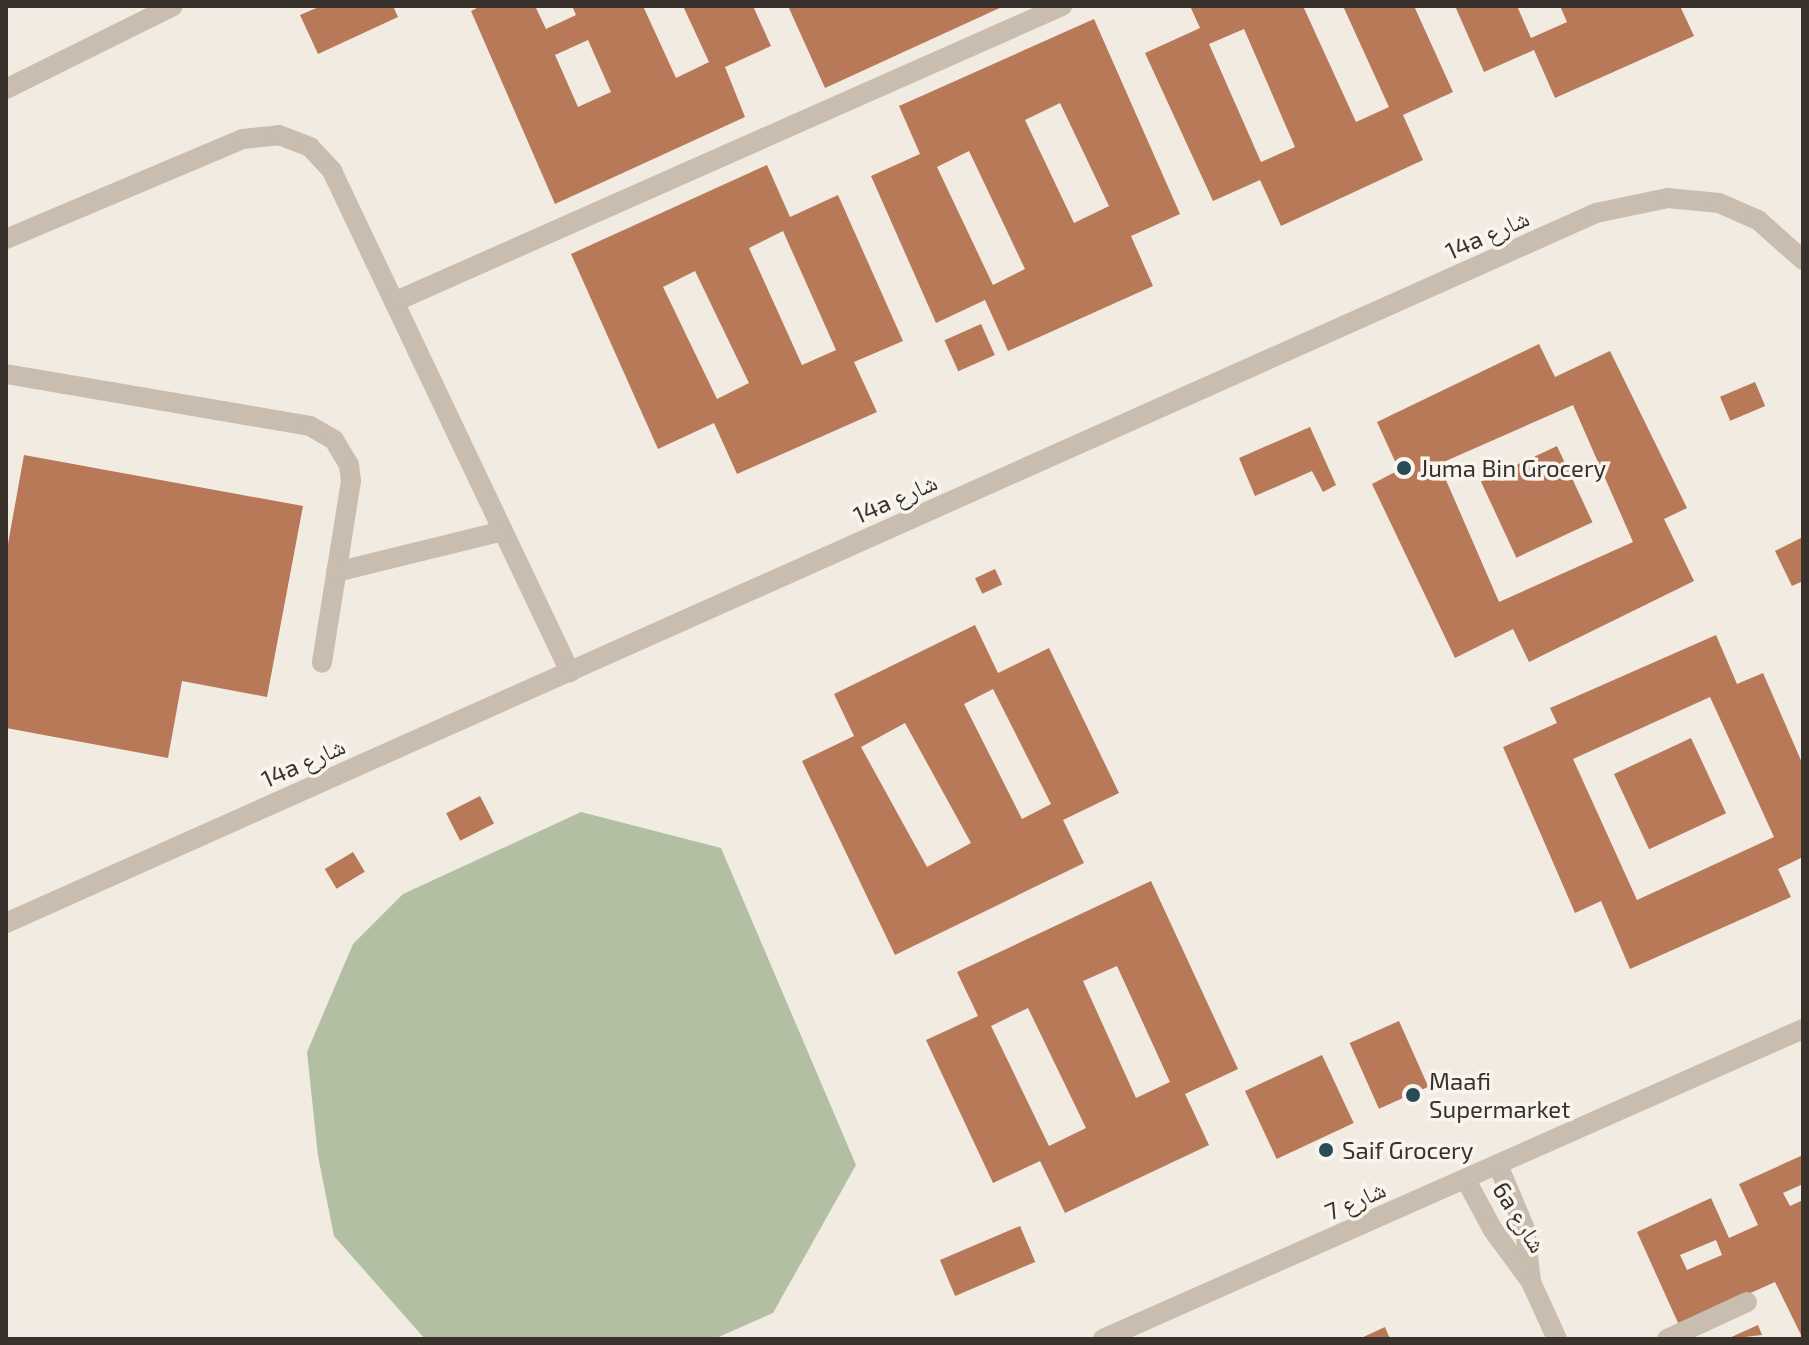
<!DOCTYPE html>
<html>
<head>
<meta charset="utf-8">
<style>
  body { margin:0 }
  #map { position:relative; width:1809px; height:1345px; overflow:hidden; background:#f1ebe2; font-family:"Exo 2","Noto Naskh Arabic",sans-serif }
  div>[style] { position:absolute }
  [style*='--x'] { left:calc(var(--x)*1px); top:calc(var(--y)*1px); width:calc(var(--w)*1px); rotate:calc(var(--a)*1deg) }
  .green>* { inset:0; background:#b2bfa3 }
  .building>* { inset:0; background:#b87958; transform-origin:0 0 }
  .minor>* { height:20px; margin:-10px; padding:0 10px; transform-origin:10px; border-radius:10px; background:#c8bdae }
  .dots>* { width:22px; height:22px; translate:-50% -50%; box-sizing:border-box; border:4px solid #f9f5ee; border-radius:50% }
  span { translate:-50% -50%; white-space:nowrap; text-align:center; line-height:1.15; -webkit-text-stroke:7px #f9f5ee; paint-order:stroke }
  .street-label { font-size:24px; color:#38312c }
  .poi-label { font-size:24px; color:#38312c }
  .left { translate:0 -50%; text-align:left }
  .frame { position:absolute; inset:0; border:8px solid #38312c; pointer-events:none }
</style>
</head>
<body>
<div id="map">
  <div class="green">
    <i style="clip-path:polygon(581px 812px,721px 848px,856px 1165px,773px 1313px,714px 1339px,425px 1339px,334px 1236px,318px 1156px,307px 1052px,353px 944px,403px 894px)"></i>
  </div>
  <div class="building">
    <i style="clip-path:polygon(321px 6px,393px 6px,398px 17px,318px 54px,300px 15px)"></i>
    <i style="clip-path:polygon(evenodd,481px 6px,535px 6px,546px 29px,576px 15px,572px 6px,643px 6px,676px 78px,709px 62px,683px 6px,753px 6px,771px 46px,725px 67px,745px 117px,555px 204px,471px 11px,481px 6px,588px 40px,611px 92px,578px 107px,555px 55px,588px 40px)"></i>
    <i style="clip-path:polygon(788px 6px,1004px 6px,825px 88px)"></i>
    <i style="clip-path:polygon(evenodd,1190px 6px,1303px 6px,1356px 122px,1389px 107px,1343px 6px,1414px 6px,1453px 92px,1403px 115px,1423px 160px,1281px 226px,1260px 180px,1213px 201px,1145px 53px,1200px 28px,1190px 6px,1244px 29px,1295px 147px,1261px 162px,1209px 44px,1244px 29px)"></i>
    <i style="clip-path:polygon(1455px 6px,1517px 6px,1531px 38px,1567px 22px,1560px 6px,1680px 6px,1694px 36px,1555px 98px,1534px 50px,1484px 72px)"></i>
    <i style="clip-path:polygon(evenodd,1094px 19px,1180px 214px,1131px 236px,1153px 286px,1008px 351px,985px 300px,936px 323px,871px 176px,920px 154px,899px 106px,1094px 19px,1060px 103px,1109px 206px,1074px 223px,1025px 120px,1060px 103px,1094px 19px,969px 151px,1025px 269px,993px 285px,937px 167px,969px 151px)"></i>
    <i style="clip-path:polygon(evenodd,767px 165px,790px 217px,838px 195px,903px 341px,854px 362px,877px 412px,737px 474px,714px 423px,658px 449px,571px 254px,767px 165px,783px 231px,836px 350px,802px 365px,749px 248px,783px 231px,767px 165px,695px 271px,749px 383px,717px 399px,663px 287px,695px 271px)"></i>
    <i style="left:981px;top:324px;width:34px;height:40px;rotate:66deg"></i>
    <i style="clip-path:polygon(evenodd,1539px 344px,1555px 377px,1610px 351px,1687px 508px,1664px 519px,1694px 581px,1529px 662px,1513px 629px,1455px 658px,1372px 484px,1399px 470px,1377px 422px,1539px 344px,1573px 405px,1633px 542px,1499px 602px,1439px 464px,1573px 405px)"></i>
    <i style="left:1755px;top:382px;width:26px;height:38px;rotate:67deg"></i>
    <i style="clip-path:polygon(1310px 427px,1336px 485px,1323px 492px,1312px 471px,1255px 496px,1239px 458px)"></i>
    <i style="left:1557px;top:446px;width:84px;height:84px;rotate:65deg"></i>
    <i style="clip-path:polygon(24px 455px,303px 506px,267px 697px,182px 681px,168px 758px,6px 728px,6px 555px)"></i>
    <i style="clip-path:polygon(1803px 537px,1803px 581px,1792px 586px,1775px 551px)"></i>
    <i style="left:995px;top:569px;width:17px;height:22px;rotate:65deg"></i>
    <i style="clip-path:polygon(evenodd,975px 625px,998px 673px,1049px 648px,1119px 793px,1063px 820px,1084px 863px,895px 955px,802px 761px,854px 736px,834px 694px,975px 625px,993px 689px,1051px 804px,1022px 819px,964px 704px,993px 689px,975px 625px,905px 723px,971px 843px,927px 867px,861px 747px,905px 723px)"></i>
    <i style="clip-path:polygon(evenodd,1716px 635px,1737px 684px,1763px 673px,1803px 765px,1803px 857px,1778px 869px,1791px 897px,1630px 969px,1601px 901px,1575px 913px,1503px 747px,1557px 723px,1550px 708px,1716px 635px,1710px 697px,1774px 837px,1637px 900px,1573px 759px,1710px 697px)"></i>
    <i style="left:1691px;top:738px;width:83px;height:85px;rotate:65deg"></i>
    <i style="left:480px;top:796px;width:31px;height:38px;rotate:63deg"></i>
    <i style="left:353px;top:852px;width:23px;height:33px;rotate:59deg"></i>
    <i style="clip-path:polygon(evenodd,1151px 881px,1238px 1069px,1185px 1094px,1209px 1145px,1065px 1213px,1040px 1161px,993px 1183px,926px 1040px,978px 1016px,957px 972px,1151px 881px,1117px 966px,1170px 1082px,1136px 1098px,1083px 981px,1117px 966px,1151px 881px,1028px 1008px,1086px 1128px,1049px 1146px,991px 1026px,1028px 1008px)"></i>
    <i style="left:1399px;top:1021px;width:72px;height:54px;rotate:66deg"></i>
    <i style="left:1322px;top:1055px;width:75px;height:85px;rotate:65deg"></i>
    <i style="clip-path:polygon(evenodd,1803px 1155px,1803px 1184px,1783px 1193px,1790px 1206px,1803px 1200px,1803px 1339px,1775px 1282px,1679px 1325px,1637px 1232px,1711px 1198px,1729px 1238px,1758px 1225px,1739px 1184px,1803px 1155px,1716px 1240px,1722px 1255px,1687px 1270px,1680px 1255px,1716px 1240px)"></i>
    <i style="left:1020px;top:1226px;width:39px;height:87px;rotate:67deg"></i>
    <i style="clip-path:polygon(1758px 1325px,1762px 1335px,1727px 1339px)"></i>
    <i style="clip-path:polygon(1385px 1327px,1390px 1339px,1359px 1339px)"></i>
  </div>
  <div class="minor">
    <i style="--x:6;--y:89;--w:186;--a:-26.4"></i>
    <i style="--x:6;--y:239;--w:257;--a:-22.9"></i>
    <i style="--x:243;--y:139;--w:36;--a:-6"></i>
    <i style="--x:279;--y:135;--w:33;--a:21"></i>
    <i style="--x:310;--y:147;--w:33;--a:47"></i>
    <i style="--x:332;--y:171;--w:555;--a:64.59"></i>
    <i style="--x:394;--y:302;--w:731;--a:-23.9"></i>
    <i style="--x:6;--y:374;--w:308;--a:9.7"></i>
    <i style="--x:310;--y:426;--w:28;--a:30"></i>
    <i style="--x:334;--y:440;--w:29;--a:59"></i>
    <i style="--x:349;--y:465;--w:16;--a:83"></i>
    <i style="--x:351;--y:481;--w:184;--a:99.1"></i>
    <i style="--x:336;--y:572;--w:172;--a:-13.8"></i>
    <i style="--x:6;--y:923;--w:1741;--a:-24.06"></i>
    <i style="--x:1596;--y:213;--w:74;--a:-11.8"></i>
    <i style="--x:1668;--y:198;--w:51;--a:5.6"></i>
    <i style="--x:1719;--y:203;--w:43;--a:23.6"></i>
    <i style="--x:1758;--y:220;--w:60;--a:41.6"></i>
    <i style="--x:1498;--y:1165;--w:69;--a:67.1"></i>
    <i style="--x:1525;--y:1229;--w:53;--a:83.5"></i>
    <i style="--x:1466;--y:1180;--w:57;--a:61.6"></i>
    <i style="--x:1493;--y:1230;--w:64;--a:53.8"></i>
    <i style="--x:1531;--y:1282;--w:63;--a:65.5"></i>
    <i style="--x:1103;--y:1339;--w:766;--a:-23.89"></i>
    <i style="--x:1667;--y:1339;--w:88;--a:-24.8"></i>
  </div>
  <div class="dots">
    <i style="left:1404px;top:468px;background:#264d55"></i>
    <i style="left:1413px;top:1095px;background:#264d55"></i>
    <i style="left:1326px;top:1150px;background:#264d55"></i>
  </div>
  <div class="street-label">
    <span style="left:1487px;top:234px;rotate:-24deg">14a شارع</span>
    <span style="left:895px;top:498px;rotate:-24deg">14a شارع</span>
    <span style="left:303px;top:762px;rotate:-24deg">14a شارع</span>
    <span style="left:1355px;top:1200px;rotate:-24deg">شارع 7</span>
    <span style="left:1520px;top:1217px;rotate:58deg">6a شارع</span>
  </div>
  <div class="poi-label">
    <span class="left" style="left:1420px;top:468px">Juma Bin Grocery</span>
    <span class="left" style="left:1429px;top:1095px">Maafi<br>Supermarket</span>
    <span class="left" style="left:1342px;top:1150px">Saif Grocery</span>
  </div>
  <div class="frame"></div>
</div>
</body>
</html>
